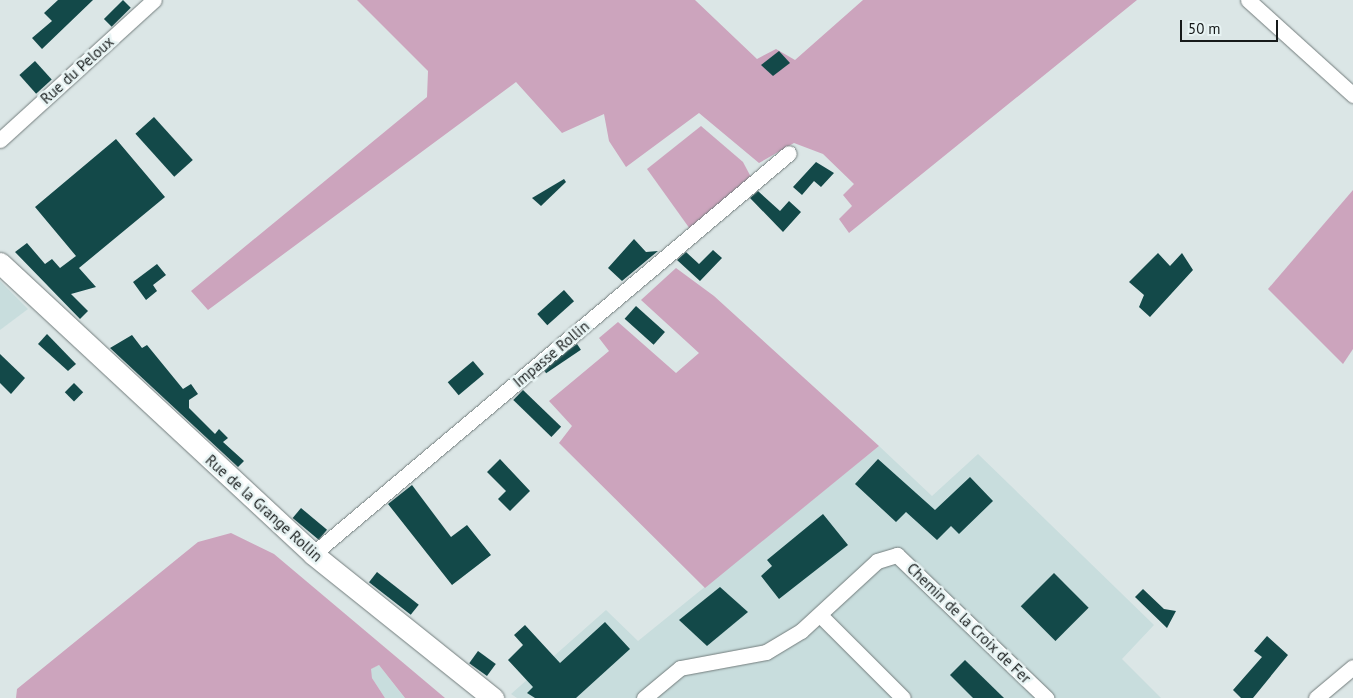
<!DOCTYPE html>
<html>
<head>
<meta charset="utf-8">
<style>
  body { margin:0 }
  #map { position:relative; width:1353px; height:698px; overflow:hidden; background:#dbe6e6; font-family:"PT Sans",sans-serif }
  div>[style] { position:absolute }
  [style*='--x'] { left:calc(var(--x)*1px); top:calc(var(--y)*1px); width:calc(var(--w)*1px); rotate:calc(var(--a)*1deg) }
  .built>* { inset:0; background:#c8dddd }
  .green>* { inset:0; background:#cca4bd }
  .building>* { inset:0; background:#134949; transform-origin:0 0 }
  .roads { filter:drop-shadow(0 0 1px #727c7c) drop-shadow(0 0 1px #727c7c) }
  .minor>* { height:15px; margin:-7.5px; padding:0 7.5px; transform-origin:7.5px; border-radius:7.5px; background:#fff }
  .secondary>* { height:21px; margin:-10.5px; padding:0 10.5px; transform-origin:10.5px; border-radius:10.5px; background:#fff }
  span { translate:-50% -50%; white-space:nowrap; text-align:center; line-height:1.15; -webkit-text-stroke:5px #e8f4f4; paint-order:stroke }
  .street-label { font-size:15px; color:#161a1a }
  .scale { position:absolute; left:1180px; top:20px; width:98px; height:22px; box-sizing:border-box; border:2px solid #161a1a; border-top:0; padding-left:6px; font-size:15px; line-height:18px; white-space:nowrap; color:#161a1a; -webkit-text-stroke:4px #e8f4f4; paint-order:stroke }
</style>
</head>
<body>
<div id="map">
  <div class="built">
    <i style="clip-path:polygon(0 281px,28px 309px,0 330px)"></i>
    <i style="clip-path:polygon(879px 446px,932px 496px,978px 454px,1154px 625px,1122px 659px,1161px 698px,517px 698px,511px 694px,606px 610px,638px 641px)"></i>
    <i style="clip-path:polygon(379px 665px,404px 697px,405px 698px,385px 698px,372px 678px,370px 669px)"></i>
  </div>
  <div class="green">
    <i style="clip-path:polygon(357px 0,695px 0,757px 59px,776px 49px,795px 60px,863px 0,1137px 0,849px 233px,839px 219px,852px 206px,843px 195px,854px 184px,823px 154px,794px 143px,759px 163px,699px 113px,626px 167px,609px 141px,604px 114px,562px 133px,516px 82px,208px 310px,191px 291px,427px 97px,428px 71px)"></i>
    <i style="clip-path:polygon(701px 126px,743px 162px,752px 179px,690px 229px,647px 169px)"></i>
    <i style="clip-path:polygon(1353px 190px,1353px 349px,1343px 364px,1268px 289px)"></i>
    <i style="clip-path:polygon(676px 268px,714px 296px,879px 446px,705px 588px,559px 443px,572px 426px,549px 401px,609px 351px,599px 338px,618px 322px,676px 373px,699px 353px,641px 300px)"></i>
    <i style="clip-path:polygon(231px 533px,274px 554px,445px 698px,405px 698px,379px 665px,371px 669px,372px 678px,385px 698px,16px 698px,17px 689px,198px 542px)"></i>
  </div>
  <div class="building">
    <i style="clip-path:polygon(58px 0,93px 0,42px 49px,32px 38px,52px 21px,44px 13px)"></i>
    <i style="left:123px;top:0;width:11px;height:27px;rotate:45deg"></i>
    <i style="clip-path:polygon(779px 51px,790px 63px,773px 76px,761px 65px)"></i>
    <i style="left:35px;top:61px;width:25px;height:21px;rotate:48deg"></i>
    <i style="left:154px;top:117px;width:58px;height:25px;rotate:48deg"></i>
    <i style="clip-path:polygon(116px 139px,165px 197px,79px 268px,96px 287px,71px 294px,88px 311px,80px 319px,15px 252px,27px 243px,45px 264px,52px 259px,60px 268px,76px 256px,35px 207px)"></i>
    <i style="clip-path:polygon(816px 162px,834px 173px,821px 187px,814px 181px,802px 195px,793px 187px)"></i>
    <i style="clip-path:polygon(564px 179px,566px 182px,541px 206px,532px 198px)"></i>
    <i style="clip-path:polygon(758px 191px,780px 211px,789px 201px,801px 212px,783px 232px,750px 198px)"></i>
    <i style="clip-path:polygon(634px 239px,646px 252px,658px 251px,622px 281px,608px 268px)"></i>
    <i style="clip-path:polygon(713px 250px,722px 258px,700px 281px,677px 260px,686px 252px,699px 264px)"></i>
    <i style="clip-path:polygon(1158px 253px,1170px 266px,1182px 253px,1193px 270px,1150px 317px,1139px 307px,1144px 295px,1129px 282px)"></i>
    <i style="clip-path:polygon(157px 264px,166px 275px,153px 285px,157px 291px,146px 300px,133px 282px)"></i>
    <i style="left:564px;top:290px;width:15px;height:36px;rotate:48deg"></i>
    <i style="left:636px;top:306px;width:39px;height:17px;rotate:42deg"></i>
    <i style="clip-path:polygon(47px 334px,76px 364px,68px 371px,38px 344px)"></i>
    <i style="clip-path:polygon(132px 335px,142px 348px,147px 345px,183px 389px,191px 384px,198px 394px,189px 400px,189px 408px,215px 434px,219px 429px,228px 438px,223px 442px,244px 461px,238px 467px,110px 348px)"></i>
    <i style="left:577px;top:344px;width:7px;height:42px;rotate:56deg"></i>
    <i style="clip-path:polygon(0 354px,25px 378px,11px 394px,0 383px)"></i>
    <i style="left:473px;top:361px;width:17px;height:33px;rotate:50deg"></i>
    <i style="left:74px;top:383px;width:13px;height:13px;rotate:45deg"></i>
    <i style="left:523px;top:390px;width:53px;height:14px;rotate:44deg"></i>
    <i style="clip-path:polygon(500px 459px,530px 491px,510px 511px,498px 499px,506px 491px,487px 472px)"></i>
    <i style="clip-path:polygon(878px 459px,935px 510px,970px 477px,993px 501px,959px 534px,951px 526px,937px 540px,906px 512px,896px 522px,855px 484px)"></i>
    <i style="clip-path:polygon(412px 485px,451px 537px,467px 525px,491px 555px,452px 585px,388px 504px)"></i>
    <i style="left:301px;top:508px;width:34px;height:13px;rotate:40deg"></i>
    <i style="clip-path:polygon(823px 514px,848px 545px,779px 599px,761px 576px,772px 566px,767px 560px)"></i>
    <i style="left:377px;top:572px;width:53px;height:13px;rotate:38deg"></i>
    <i style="left:1054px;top:573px;width:49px;height:47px;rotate:45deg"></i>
    <i style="clip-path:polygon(720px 587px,748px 612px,707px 646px,679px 620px)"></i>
    <i style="clip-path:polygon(1143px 589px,1164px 609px,1176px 611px,1167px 628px,1135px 597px)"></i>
    <i style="clip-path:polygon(605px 622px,630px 649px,576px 698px,535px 698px,527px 693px,533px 687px,508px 660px,523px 645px,514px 635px,525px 625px,560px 663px)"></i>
    <i style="clip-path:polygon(1267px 636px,1288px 655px,1253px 698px,1241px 698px,1233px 690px,1262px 657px,1254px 651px)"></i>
    <i style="left:478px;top:651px;width:22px;height:15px;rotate:36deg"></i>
    <i style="clip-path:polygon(965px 660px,1004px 698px,973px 698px,950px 675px)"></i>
  </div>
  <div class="roads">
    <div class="minor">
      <i style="--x:1248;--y:0;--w:142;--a:42.1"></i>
      <i style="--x:0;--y:140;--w:208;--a:-42.3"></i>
      <i style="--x:313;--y:554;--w:622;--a:-40.11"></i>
      <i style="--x:820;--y:615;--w:117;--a:45"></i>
      <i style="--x:644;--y:698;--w:47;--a:-39.8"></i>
      <i style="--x:680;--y:668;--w:87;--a:-10.5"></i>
      <i style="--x:766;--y:652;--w:41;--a:-31"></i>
      <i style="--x:801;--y:631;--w:103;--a:-42.6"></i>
      <i style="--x:877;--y:561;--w:21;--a:-17"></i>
      <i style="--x:897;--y:555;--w:207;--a:43.8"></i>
      <i style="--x:1316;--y:698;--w:48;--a:-40"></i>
    </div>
    <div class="secondary">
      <i style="--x:0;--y:263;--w:427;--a:42.9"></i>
      <i style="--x:313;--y:554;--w:231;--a:38.7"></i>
    </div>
  </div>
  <div class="street-label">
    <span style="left:77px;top:70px;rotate:-42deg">Rue du Peloux</span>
    <span style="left:551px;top:354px;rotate:-40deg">Impasse Rollin</span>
    <span style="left:264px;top:508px;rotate:42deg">Rue de la Grange Rollin</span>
    <span style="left:969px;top:623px;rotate:44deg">Chemin de la Croix de Fer</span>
  </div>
  <div class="scale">50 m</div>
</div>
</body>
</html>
